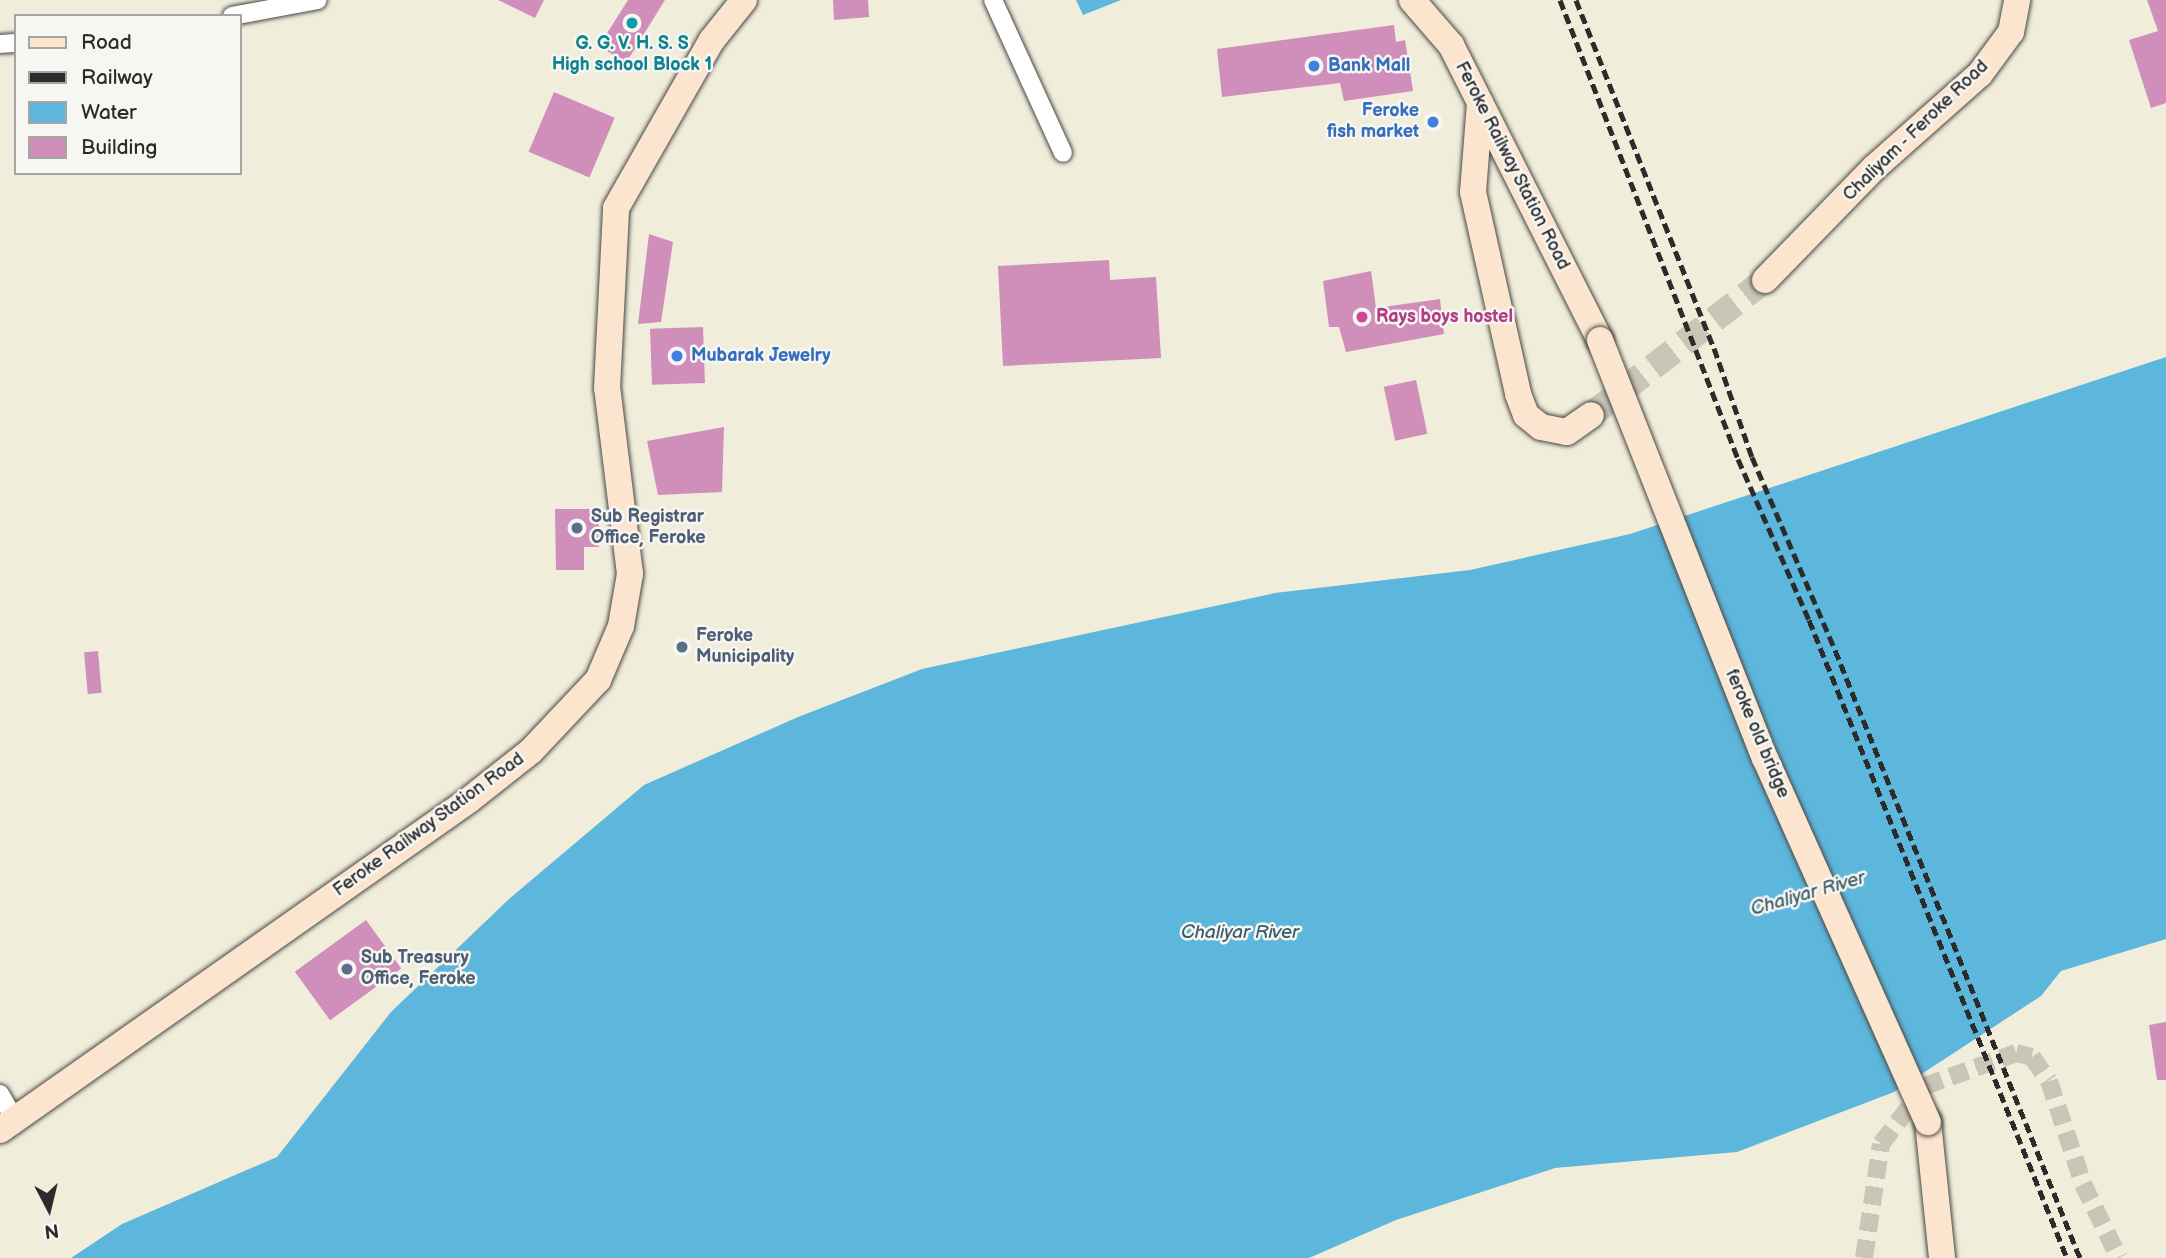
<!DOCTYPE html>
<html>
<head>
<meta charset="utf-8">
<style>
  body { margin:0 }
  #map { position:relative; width:2166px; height:1258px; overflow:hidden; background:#f0eddb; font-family:"Balsamiq Sans",sans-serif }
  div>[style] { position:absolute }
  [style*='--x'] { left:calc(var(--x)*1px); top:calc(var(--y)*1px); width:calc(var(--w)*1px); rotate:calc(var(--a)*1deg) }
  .water>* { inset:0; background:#5db6db }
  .building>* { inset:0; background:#d08ebb; transform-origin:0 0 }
  .street-tunnel>* { height:18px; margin-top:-9px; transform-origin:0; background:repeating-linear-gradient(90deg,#c9c6b8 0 18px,transparent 0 27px) }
  .secondary-tunnel>* { height:26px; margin-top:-13px; transform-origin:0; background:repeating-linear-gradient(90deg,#c9c6b8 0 26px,transparent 0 39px) }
  .roads { filter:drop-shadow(0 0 2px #494845) drop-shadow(0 0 2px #494845) }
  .street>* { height:18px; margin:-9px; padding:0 9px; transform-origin:9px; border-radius:9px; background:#fff }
  .secondary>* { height:26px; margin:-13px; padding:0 13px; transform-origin:13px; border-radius:13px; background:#fce5cf }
  .rail>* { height:5px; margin-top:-2.5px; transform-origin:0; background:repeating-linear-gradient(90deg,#2b2b2b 0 10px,transparent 0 15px) }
  .bridges { filter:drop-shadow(0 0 2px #494845) drop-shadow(0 0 2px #494845) }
  .secondary-bridge>* { height:26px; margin:-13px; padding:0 13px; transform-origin:13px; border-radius:13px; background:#fce5cf }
  .dots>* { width:19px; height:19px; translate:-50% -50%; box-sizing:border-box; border:4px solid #f6f6f2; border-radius:50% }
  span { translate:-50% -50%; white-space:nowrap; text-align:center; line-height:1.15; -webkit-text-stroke:5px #f6f6f2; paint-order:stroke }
  .culture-label { font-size:18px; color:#0d838f; font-weight:700 }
  .shop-label { font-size:18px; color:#366cbe; font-weight:700 }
  .left { translate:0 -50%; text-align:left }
  .right { translate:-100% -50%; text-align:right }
  .street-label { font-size:18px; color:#2b2b2b }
  .hotel-label { font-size:18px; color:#b23c85; font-weight:700 }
  .service-label { font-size:18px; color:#4e5e75; font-weight:700 }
  .water-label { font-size:19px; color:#3c5c69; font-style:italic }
  .legend { position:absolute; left:14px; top:14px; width:228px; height:161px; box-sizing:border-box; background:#f6f6f2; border:2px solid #a5a5a2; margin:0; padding:9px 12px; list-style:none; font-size:21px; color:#2b2b2b }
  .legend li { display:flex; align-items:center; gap:14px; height:35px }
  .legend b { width:35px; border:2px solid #a5a5a2 }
  .north { position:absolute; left:14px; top:1174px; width:70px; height:70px; -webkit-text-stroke:5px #f6f6f2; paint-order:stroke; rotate:173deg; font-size:19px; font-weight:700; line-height:28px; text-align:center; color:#2b2b2b }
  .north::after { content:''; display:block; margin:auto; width:24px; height:32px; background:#2b2b2b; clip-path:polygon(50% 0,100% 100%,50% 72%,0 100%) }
</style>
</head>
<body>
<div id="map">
  <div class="water">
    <i style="clip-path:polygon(1076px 0,1121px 0,1083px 15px)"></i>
    <i style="clip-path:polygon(2166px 357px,2166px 939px,2061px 971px,2041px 996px,1894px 1092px,1737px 1152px,1555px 1168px,1396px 1220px,1309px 1258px,71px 1258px,122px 1224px,277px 1157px,391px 1012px,509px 899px,644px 785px,798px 717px,922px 669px,1275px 593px,1470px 570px,1630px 534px)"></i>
  </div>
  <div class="building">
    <i style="clip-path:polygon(498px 0,544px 0,535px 18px)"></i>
    <i style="clip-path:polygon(628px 0,665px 0,626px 63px,599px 46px)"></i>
    <i style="clip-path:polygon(833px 0,868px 0,869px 17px,834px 20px)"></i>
    <i style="clip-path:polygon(2147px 0,2166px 0,2166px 103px,2151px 108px,2129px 40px,2158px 31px)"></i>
    <i style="clip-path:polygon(1394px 25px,1396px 42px,1405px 40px,1413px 91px,1344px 101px,1340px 83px,1222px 97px,1217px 49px)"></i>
    <i style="left:554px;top:92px;width:66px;height:65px;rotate:23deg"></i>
    <i style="clip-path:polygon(649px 234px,673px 242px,661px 322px,638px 324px)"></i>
    <i style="clip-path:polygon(1109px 260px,1110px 280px,1156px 277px,1161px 358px,1003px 366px,998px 266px)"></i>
    <i style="clip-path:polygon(1371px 271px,1376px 308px,1440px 299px,1444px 334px,1346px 352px,1339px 327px,1329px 327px,1323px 281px)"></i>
    <i style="left:703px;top:327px;width:56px;height:53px;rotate:88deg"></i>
    <i style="left:1416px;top:380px;width:55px;height:33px;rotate:78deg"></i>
    <i style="clip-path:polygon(724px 427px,722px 492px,658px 495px,647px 441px)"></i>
    <i style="clip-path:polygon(555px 509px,599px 509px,599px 547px,584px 547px,584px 570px,556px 570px)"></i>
    <i style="left:98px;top:651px;width:42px;height:14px;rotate:85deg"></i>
    <i style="left:366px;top:920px;width:60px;height:88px;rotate:54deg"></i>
    <i style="clip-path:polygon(2166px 1022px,2166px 1080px,2157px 1080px,2149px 1025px)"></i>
  </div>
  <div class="street-tunnel">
    <i style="--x:1864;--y:1258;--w:115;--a:-81.5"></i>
    <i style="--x:1881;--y:1144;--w:73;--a:-52.8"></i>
    <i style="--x:1925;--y:1086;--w:97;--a:-19.9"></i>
    <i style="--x:2016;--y:1053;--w:16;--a:14"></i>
    <i style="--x:2032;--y:1057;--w:29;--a:55"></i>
    <i style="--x:2049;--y:1081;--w:108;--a:71.7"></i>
    <i style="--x:2083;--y:1184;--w:82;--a:64.1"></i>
  </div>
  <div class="secondary-tunnel">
    <i style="--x:1591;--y:415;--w:220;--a:-37.8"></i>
  </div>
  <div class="roads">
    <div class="street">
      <i style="--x:993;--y:0;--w:168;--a:65.4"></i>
      <i style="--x:232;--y:16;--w:87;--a:-10.5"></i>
      <i style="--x:0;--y:44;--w:16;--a:-4"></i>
      <i style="--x:0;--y:1094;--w:30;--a:60"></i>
    </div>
    <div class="secondary">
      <i style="--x:1412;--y:0;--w:60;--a:49.1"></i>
      <i style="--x:1451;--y:45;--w:330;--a:63.2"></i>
      <i style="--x:1480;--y:103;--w:89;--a:94.5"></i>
      <i style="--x:1473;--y:192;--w:207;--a:77.4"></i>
      <i style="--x:1518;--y:394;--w:22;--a:69"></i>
      <i style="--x:1526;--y:415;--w:19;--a:39"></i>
      <i style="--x:1541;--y:427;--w:26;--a:11"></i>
      <i style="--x:1567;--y:432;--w:29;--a:-35"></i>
      <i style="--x:1765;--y:280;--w:156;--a:-45.8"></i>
      <i style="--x:1874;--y:168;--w:142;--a:-41.6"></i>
      <i style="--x:1980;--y:74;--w:52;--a:-53.6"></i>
      <i style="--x:2011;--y:32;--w:33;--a:-79"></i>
      <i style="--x:1928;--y:1122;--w:137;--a:84.1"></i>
      <i style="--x:0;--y:1130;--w:573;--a:-35.13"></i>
      <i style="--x:469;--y:800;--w:79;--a:-38.3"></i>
      <i style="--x:531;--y:751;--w:98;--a:-46.7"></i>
      <i style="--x:598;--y:680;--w:59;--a:-66.9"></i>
      <i style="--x:621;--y:626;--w:53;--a:-80.2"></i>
      <i style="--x:630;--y:574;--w:187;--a:-97"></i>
      <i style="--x:607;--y:388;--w:180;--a:-87.1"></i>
      <i style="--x:616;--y:208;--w:193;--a:-60.3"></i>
      <i style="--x:712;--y:40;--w:51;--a:-51.3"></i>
    </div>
  </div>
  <div class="rail">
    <i style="--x:1560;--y:0;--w:492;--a:68.8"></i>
    <i style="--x:1738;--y:459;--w:176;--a:66.2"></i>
    <i style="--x:1809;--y:620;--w:688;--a:67.98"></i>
    <i style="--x:1576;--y:0;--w:374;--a:68.4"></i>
    <i style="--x:1714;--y:348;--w:115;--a:70.8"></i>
    <i style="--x:1752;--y:457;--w:210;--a:66.7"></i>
    <i style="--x:1835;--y:650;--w:656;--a:68.05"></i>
  </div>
  <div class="bridges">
    <div class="secondary-bridge">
      <i style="--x:1600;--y:340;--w:449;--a:68.5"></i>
      <i style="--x:1765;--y:758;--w:399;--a:65.9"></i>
    </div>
  </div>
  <div class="dots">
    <i style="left:632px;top:23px;background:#0f9aa8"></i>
    <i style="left:1314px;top:66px;background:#3f7fe0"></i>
    <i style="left:1433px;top:122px;background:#3f7fe0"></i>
    <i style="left:1362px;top:317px;background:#d1479c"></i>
    <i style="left:677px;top:356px;background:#3f7fe0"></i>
    <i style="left:577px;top:528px;background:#5c6f8a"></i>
    <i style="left:682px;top:647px;background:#5c6f8a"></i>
    <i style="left:347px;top:969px;background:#5c6f8a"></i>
  </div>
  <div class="culture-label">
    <span style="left:632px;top:55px">G. G. V. H. S. S<br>High school Block 1</span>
  </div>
  <div class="shop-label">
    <span class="left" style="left:1328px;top:66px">Bank Mall</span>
    <span class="right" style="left:1419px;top:122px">Feroke<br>fish market</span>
    <span class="left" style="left:691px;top:356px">Mubarak Jewelry</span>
  </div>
  <div class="street-label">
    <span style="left:1916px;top:131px;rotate:-44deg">Chaliyam - Feroke Road</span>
    <span style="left:1512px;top:166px;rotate:63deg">Feroke Railway Station Road</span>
    <span style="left:1757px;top:734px;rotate:67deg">feroke old bridge</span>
    <span style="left:429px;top:825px;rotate:-36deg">Feroke Railway Station Road</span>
  </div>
  <div class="hotel-label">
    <span class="left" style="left:1376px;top:317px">Rays boys hostel</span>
  </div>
  <div class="service-label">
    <span class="left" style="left:591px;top:528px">Sub Registrar<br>Office, Feroke</span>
    <span class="left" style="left:696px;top:647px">Feroke<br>Municipality</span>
    <span class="left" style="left:361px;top:969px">Sub Treasury<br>Office, Feroke</span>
  </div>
  <div class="water-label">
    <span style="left:1808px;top:894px;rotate:-16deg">Chaliyar River</span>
    <span style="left:1240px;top:933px">Chaliyar River</span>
  </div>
  <ul class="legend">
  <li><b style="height:9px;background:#fce5cf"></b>Road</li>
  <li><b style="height:9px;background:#2b2b2b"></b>Railway</li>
  <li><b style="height:19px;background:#5db6db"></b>Water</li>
  <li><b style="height:19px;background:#d08ebb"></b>Building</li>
  </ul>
  <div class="north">N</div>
</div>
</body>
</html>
